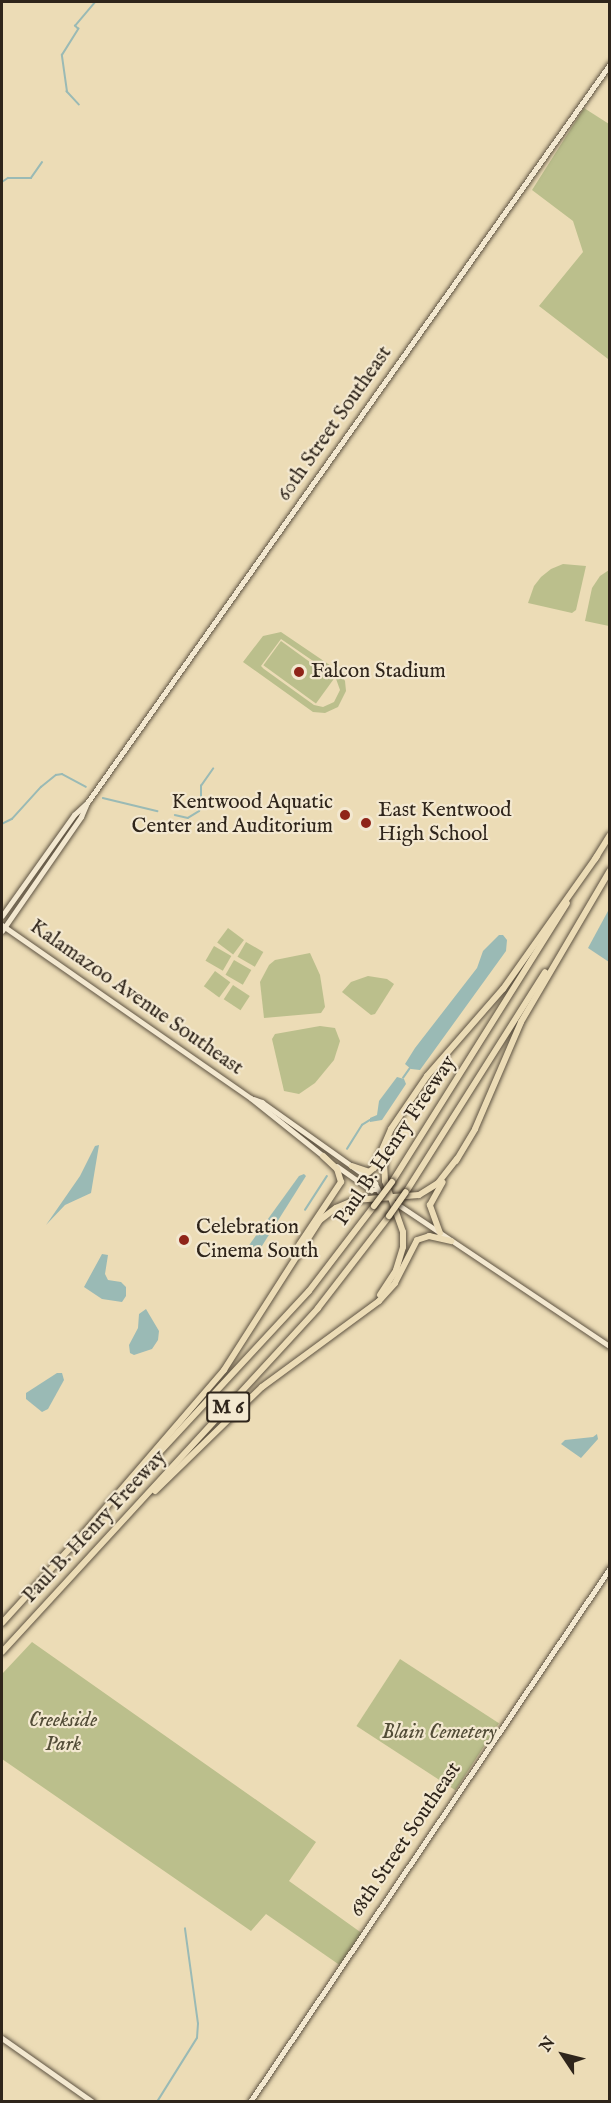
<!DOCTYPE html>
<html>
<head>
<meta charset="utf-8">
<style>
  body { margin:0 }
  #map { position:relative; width:611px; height:2103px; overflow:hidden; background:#ecdcb6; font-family:"IM FELL English",serif }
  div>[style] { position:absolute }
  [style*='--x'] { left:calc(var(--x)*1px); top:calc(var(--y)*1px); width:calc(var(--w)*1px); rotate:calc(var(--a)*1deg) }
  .green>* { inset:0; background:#bbbf8c; transform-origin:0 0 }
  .water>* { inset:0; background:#9abab5 }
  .stream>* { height:1.5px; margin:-0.75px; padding:0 0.75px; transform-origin:0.75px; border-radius:0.75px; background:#9abab5 }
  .roads { filter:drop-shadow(0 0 2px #5e5342) drop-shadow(0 0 2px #5e5342) }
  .tertiary>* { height:4.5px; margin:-2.25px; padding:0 2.25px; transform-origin:2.25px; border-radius:2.25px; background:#f3e8d0 }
  .secondary>* { height:4.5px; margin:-2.25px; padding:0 2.25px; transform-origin:2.25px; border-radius:2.25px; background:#f3e8d0 }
  .motorway>* { height:6px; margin:-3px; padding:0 3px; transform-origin:3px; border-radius:3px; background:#ecdcb6 }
  .bridges { filter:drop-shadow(0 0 2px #2f251b) drop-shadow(0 0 2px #2f251b) }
  .motorway-bridge>* { height:6px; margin:-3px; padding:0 3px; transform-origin:3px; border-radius:3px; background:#ecdcb6 }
  .dots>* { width:16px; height:16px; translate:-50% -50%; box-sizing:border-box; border:3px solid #f3e8d0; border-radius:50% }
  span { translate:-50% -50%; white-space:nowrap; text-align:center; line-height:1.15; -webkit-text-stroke:4.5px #f3e8d0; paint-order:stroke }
  .shield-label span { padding:2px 4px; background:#f3e8d0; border:2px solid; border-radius:4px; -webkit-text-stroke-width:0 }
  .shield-label { font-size:20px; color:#2f251b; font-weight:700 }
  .street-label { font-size:21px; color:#2f251b }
  .poi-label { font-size:21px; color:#2f251b }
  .left { translate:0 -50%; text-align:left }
  .right { translate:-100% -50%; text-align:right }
  .park-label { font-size:21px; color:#524c37; font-style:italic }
  .frame { position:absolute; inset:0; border:3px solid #2f251b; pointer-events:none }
  .north { position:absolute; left:533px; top:2025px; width:60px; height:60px; -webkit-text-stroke:4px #f3e8d0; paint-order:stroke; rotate:305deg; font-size:16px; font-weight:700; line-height:24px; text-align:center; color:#2f251b }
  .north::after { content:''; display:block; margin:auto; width:21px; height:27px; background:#2f251b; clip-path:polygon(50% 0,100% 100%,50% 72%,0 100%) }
</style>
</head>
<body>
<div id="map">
  <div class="green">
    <i style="clip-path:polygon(584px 108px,609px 124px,608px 359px,539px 306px,583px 252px,573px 221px,532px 190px)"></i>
    <i style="clip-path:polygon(563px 564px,586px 566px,576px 610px,572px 613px,528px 603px,534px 586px,541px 577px,551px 569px)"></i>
    <i style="clip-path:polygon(609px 570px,609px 626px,585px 621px,592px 588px,600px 576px)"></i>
    <i style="clip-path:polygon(evenodd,281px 632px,340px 672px,345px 681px,346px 691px,338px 707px,325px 713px,313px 712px,243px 662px,263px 636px,281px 632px,281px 639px,335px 676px,340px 690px,334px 702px,323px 707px,314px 705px,264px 669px,261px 666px,281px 639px)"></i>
    <i style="left:281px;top:641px;width:65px;height:30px;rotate:36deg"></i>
    <i style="left:228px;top:928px;width:20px;height:18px;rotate:37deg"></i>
    <i style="left:246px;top:942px;width:20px;height:17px;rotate:30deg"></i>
    <i style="left:214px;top:946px;width:20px;height:17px;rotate:30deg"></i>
    <i style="clip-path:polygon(310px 953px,320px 975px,325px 1007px,321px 1013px,264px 1018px,260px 982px,269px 965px,275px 960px)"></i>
    <i style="left:234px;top:960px;width:20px;height:17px;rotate:30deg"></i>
    <i style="left:215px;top:971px;width:19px;height:19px;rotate:36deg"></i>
    <i style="clip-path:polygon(368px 976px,387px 979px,394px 984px,375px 1014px,371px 1015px,342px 992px,351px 982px)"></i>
    <i style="left:233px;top:985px;width:20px;height:17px;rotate:33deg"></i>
    <i style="clip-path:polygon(320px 1026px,335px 1028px,340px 1041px,334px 1060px,315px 1083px,299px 1094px,284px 1091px,272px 1039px,275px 1034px)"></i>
    <i style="clip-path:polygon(32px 1642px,316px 1842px,289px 1881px,363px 1934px,341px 1966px,266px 1914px,251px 1931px,2px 1759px,2px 1674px)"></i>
    <i style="left:400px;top:1659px;width:118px;height:80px;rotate:33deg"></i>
  </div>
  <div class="water">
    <i style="clip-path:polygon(608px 911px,610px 912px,609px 962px,588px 948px)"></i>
    <i style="clip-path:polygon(499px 935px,503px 935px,507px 940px,506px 951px,420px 1070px,411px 1069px,405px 1064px,415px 1048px,477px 968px,483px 951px)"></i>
    <i style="clip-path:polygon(397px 1077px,404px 1079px,406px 1084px,382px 1120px,370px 1122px,370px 1118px,377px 1115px,379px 1101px)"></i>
    <i style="clip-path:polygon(99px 1145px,91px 1193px,65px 1205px,46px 1225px,80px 1176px,95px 1146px)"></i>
    <i style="clip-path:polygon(304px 1174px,306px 1176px,255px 1257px,251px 1255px,247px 1248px,299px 1176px)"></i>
    <i style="clip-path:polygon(102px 1254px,108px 1255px,105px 1274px,108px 1280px,121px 1282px,126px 1287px,126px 1296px,122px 1302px,102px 1299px,84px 1287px)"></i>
    <i style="clip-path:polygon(146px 1309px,159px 1331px,158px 1340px,152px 1349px,134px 1355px,130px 1353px,129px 1345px,138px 1328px,139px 1314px)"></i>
    <i style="clip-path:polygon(57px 1373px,62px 1373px,64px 1380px,48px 1409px,42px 1412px,26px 1399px,26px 1393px)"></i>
    <i style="clip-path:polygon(597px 1434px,598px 1439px,581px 1458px,561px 1444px,565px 1440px,593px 1437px)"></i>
  </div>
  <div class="stream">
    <i style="--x:79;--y:105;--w:18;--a:-133"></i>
    <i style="--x:67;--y:92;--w:37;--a:-98"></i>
    <i style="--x:62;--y:55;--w:31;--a:-58"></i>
    <i style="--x:78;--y:29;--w:4;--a:-135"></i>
    <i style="--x:75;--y:26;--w:31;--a:-50"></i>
    <i style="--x:2;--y:182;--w:7;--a:-34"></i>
    <i style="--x:8;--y:178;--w:23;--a:0"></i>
    <i style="--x:31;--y:178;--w:19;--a:-55"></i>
    <i style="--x:103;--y:798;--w:56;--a:13.5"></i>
    <i style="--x:175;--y:815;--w:13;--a:13"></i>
    <i style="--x:188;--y:818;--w:13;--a:-32"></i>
    <i style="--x:199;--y:811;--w:6;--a:-72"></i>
    <i style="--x:201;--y:805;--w:19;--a:-90"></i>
    <i style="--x:201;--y:786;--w:21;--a:-55"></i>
    <i style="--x:2;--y:824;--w:11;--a:-27"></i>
    <i style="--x:12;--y:819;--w:43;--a:-47.8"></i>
    <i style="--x:41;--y:787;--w:19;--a:-39"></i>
    <i style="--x:56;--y:775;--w:6;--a:-9"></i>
    <i style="--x:62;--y:774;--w:27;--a:28"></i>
    <i style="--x:403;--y:1078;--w:12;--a:-55"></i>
    <i style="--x:347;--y:1149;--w:28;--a:-58"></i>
    <i style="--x:362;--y:1125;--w:9;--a:-32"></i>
    <i style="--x:305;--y:1210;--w:40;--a:-57.1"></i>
    <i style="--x:157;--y:2102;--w:75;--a:-58"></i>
    <i style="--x:197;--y:2038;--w:14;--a:-86"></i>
    <i style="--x:198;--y:2024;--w:96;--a:-97.8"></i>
  </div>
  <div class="roads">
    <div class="tertiary">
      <i style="--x:2;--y:2038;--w:111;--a:35.1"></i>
    </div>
    <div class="secondary">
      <i style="--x:2;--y:916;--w:124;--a:-54.5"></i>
      <i style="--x:74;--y:815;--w:18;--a:-43"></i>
      <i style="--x:87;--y:803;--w:905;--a:-54.71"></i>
      <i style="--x:2;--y:925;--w:303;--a:34.8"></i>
      <i style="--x:251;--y:1098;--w:96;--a:38.7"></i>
      <i style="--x:2;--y:931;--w:139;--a:-55.3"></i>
      <i style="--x:81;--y:817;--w:13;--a:-67"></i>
      <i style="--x:254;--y:1099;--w:9;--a:21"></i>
      <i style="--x:262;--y:1102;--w:110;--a:35.4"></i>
      <i style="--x:352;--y:1166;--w:29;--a:36"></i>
      <i style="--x:375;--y:1183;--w:9;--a:63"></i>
      <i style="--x:337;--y:1166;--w:42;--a:35.2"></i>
      <i style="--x:371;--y:1190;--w:7;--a:0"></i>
      <i style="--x:396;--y:1203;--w:257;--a:33.8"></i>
      <i style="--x:250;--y:2102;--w:644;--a:-56.01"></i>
    </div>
    <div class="motorway">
      <i style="--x:595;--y:859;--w:28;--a:-58"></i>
      <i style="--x:456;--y:1161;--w:37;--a:-59"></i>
      <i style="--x:475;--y:1129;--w:116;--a:-66.7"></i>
      <i style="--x:521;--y:1022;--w:176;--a:-59.6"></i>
      <i style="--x:352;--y:1166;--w:18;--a:19"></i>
      <i style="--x:369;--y:1172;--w:6;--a:-39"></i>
      <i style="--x:374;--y:1168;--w:43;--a:-66.4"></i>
      <i style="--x:391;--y:1129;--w:64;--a:-55.8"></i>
      <i style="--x:427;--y:1076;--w:116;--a:-48.9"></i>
      <i style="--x:503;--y:989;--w:163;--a:-54.7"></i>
      <i style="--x:392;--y:1182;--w:329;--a:-57.9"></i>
      <i style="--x:406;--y:1192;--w:260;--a:-57.7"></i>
      <i style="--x:440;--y:1233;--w:30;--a:-110"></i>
      <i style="--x:430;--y:1205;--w:26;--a:-61"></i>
      <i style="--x:299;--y:1245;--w:76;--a:-56.3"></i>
      <i style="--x:341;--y:1182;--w:14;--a:-107"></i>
      <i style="--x:337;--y:1169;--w:19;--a:-137"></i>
      <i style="--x:380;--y:1295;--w:30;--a:-57"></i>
      <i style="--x:396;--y:1270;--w:24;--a:-73"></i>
      <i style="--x:403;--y:1247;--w:15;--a:-90"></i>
      <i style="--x:403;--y:1232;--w:54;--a:-109.4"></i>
      <i style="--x:385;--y:1181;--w:21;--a:-93"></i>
      <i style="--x:384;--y:1160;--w:16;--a:-76"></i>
      <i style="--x:158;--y:1454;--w:222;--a:-47.2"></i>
      <i style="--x:309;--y:1291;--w:107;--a:-52.6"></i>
      <i style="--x:155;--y:1491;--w:149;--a:-44.2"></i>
      <i style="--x:262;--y:1387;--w:145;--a:-36.3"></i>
      <i style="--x:379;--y:1301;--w:24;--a:-48"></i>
      <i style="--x:395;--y:1283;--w:48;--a:-62.9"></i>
      <i style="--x:417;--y:1240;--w:13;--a:-18"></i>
      <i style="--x:429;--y:1236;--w:23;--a:13"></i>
      <i style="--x:71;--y:1548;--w:235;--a:-49.3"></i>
      <i style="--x:224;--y:1370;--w:178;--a:-57.4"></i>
      <i style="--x:320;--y:1220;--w:20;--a:-37"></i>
      <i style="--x:336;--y:1208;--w:21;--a:-23"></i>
      <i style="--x:355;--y:1200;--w:64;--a:-4.5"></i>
      <i style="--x:419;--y:1195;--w:22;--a:-32"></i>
      <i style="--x:438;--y:1183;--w:31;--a:-52"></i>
      <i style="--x:2;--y:1623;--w:105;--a:-47.7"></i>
      <i style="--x:2;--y:1652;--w:467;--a:-47.4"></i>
      <i style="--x:318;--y:1308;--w:116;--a:-52.3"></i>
    </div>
  </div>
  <div class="bridges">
    <div class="motorway-bridge">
      <i style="--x:374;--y:1206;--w:30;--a:-53"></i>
      <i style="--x:389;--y:1216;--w:29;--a:-55"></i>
    </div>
  </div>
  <div class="dots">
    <i style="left:299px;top:672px;background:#8f2418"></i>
    <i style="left:345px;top:815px;background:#8f2418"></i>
    <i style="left:366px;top:823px;background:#8f2418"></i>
    <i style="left:184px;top:1240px;background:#8f2418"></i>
  </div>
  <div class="shield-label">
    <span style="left:228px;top:1407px">M 6</span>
  </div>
  <div class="street-label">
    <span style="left:335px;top:424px;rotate:-55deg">60th Street Southeast</span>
    <span style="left:136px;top:998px;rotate:35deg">Kalamazoo Avenue Southeast</span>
    <span style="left:396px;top:1141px;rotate:-56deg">Paul B. Henry Freeway</span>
    <span style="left:95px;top:1527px;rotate:-47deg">Paul B. Henry Freeway</span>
    <span style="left:406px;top:1840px;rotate:-56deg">68th Street Southeast</span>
  </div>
  <div class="poi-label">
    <span class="left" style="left:311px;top:672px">Falcon Stadium</span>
    <span class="right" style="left:333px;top:815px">Kentwood Aquatic<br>Center and Auditorium</span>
    <span class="left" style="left:378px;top:823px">East Kentwood<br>High School</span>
    <span class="left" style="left:196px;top:1240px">Celebration<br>Cinema South</span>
  </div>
  <div class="park-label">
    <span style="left:63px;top:1733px">Creekside<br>Park</span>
    <span style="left:439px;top:1733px">Blain Cemetery</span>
  </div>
  <div class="frame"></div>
  <div class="north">N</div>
</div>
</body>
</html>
